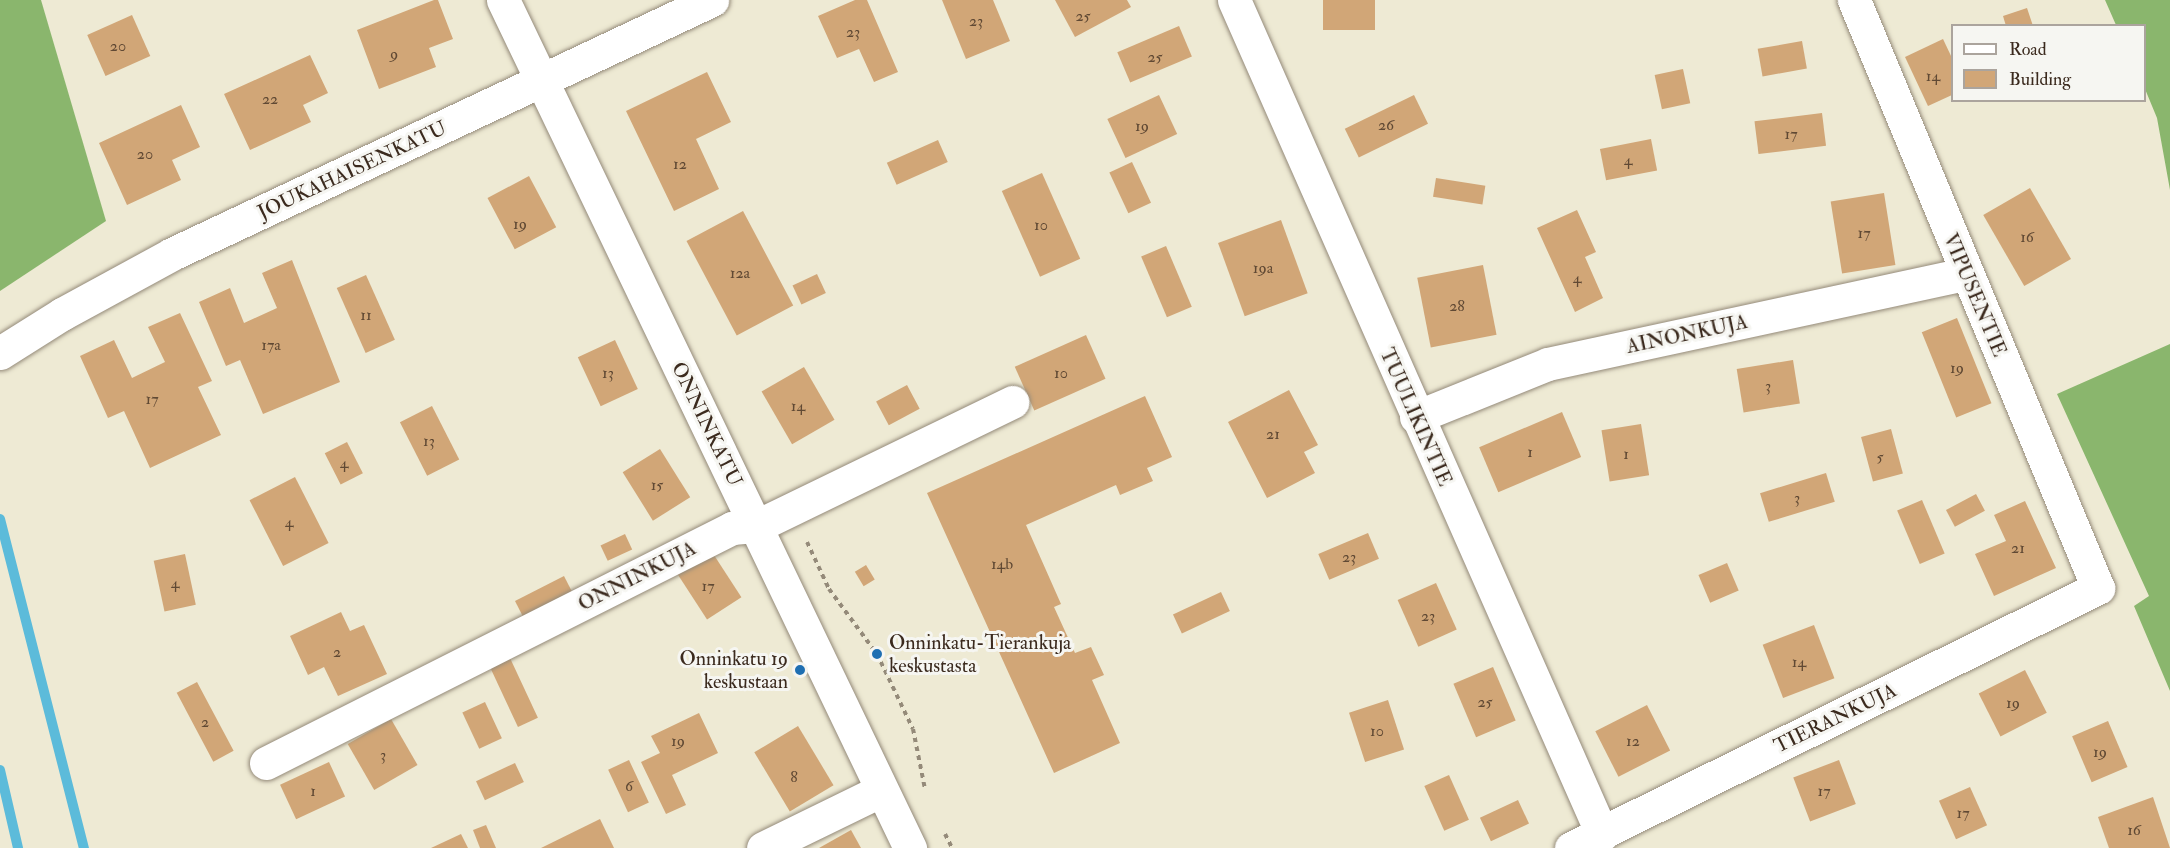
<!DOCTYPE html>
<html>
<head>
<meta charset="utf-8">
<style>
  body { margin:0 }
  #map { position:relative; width:2170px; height:848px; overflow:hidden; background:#eeead4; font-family:"IM FELL Double Pica",serif }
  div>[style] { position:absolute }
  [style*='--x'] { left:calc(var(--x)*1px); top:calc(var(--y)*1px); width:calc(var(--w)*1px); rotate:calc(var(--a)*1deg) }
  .forest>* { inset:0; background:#8ab66d }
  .stream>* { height:10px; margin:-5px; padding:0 5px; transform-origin:5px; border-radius:5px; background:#5cbbda }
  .building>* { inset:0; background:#d1a677; transform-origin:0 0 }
  .path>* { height:4px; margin-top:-2px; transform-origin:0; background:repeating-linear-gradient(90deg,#948a79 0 4.5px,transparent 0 9px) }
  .roads { filter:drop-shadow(0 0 2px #948a79) drop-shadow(0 0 2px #948a79) }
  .street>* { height:33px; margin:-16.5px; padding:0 16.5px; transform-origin:16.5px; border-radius:16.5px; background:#fff }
  .secondary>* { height:33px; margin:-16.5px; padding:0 16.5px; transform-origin:16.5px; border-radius:16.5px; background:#fff }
  .dots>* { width:16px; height:16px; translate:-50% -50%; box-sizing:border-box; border:3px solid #f6f6f2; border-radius:50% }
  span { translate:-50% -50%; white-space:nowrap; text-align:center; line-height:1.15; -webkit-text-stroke:6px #f6f6f2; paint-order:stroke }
  .number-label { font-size:16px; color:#604934 }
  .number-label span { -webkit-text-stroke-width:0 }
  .street-label { font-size:20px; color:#3b2a1e }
  .poi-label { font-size:20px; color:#3b2a1e }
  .left { translate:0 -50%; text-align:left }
  .right { translate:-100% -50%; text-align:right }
  .legend { position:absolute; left:1951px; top:24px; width:195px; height:78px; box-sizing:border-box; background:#f6f6f2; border:2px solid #aba49d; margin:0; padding:8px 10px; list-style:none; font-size:18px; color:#3b2a1e }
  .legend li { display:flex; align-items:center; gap:12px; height:30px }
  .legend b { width:30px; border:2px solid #aba49d }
</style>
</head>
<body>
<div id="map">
  <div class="forest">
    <i style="clip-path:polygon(0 0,41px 0,106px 221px,0 291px)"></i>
    <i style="clip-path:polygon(2105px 0,2170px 0,2170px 190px,2157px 118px,2145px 89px,2144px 26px,2116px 25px)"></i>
    <i style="clip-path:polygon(2170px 344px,2170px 691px,2134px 606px,2149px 596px,2057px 394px)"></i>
  </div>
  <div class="stream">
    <i style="--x:0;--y:519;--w:340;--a:75.7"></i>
    <i style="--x:0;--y:770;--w:80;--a:77"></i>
  </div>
  <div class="building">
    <i style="clip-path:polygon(434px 0,438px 0,453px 39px,429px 48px,436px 67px,379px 89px,357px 30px)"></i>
    <i style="clip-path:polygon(855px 0,867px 0,898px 72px,874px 82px,859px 49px,837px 58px,818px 16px)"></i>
    <i style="clip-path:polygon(942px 0,993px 0,1010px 41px,966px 59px)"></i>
    <i style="clip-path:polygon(1055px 0,1127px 0,1131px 7px,1075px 37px)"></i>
    <i style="left:1323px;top:0;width:52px;height:30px"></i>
    <i style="clip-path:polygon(2027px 8px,2033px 26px,2006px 26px,2003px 16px)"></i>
    <i style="left:132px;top:15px;width:45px;height:49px;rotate:66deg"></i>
    <i style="left:1179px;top:26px;width:33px;height:67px;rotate:67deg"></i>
    <i style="clip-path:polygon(1943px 39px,1952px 58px,1952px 95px,1928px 106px,1905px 57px)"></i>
    <i style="left:1802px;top:41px;width:28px;height:45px;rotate:80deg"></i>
    <i style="clip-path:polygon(310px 55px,328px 93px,303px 105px,311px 122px,250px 150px,224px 94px)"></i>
    <i style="left:1683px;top:69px;width:35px;height:29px;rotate:78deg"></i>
    <i style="clip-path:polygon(707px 72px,731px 122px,696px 139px,719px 189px,674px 211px,626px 111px)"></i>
    <i style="left:1159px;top:95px;width:43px;height:57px;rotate:65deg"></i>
    <i style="left:1414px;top:95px;width:32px;height:77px;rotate:64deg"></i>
    <i style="clip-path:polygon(181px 105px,200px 147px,172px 160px,181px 180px,127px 205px,99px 143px)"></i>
    <i style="left:1822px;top:113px;width:33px;height:68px;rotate:83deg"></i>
    <i style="left:1651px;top:139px;width:32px;height:52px;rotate:79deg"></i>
    <i style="left:938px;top:140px;width:24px;height:56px;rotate:66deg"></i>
    <i style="left:1132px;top:162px;width:45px;height:25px;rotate:65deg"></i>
    <i style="left:1042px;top:173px;width:94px;height:44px;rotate:66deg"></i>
    <i style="left:529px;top:176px;width:58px;height:47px;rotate:62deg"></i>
    <i style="left:1436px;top:178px;width:50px;height:19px;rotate:9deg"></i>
    <i style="left:2030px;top:188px;width:82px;height:54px;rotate:60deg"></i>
    <i style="left:1884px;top:193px;width:73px;height:54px;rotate:81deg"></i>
    <i style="clip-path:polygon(1577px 210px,1596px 252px,1585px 257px,1603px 298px,1575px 312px,1537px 228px)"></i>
    <i style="left:743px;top:211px;width:107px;height:64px;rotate:62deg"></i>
    <i style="left:1281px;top:220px;width:78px;height:67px;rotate:70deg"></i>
    <i style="left:1166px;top:246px;width:66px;height:27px;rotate:67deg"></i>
    <i style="clip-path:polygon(292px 260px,340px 382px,263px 414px,240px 360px,226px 366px,199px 302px,230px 288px,244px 323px,277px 308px,262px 273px)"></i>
    <i style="left:1483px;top:265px;width:71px;height:67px;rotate:79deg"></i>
    <i style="left:817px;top:274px;width:21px;height:27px;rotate:65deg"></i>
    <i style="left:366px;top:275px;width:71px;height:32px;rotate:66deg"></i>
    <i style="clip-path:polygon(180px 313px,212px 381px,198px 387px,221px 435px,150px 468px,124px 411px,108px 418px,80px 356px,114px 340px,132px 378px,165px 362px,148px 327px)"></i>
    <i style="left:1957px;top:318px;width:92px;height:38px;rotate:68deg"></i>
    <i style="left:1086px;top:335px;width:48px;height:78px;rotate:66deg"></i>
    <i style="left:615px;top:340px;width:54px;height:41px;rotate:65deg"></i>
    <i style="left:1793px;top:360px;width:44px;height:57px;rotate:81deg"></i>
    <i style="left:804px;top:367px;width:61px;height:49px;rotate:60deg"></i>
    <i style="left:907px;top:385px;width:27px;height:35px;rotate:62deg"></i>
    <i style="clip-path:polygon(1289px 390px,1318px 445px,1304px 452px,1315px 473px,1267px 498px,1228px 422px)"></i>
    <i style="clip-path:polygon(1145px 396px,1172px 457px,1147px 468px,1153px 481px,1120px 495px,1116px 485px,1026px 525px,1061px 604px,1054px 607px,1075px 653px,1091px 647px,1104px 675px,1092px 680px,1120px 743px,1054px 773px,927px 493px)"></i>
    <i style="left:432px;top:406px;width:60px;height:36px;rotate:63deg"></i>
    <i style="left:1562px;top:412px;width:49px;height:90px;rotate:67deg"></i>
    <i style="left:1641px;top:424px;width:52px;height:40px;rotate:81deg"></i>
    <i style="left:1891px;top:429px;width:46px;height:31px;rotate:75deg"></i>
    <i style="left:347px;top:442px;width:35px;height:25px;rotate:63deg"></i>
    <i style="left:660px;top:449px;width:57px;height:44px;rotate:58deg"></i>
    <i style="left:1826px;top:473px;width:30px;height:69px;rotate:73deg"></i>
    <i style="left:295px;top:477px;width:74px;height:51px;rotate:63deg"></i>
    <i style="left:1976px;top:494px;width:19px;height:34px;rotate:62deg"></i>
    <i style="left:1922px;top:500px;width:58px;height:27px;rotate:67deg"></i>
    <i style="clip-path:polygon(2025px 501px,2056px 568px,1994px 596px,1975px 554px,2006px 541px,1994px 515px)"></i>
    <i style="left:1368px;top:533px;width:28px;height:54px;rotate:67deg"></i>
    <i style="left:625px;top:534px;width:17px;height:27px;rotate:65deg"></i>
    <i style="left:712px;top:552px;width:54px;height:41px;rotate:57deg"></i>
    <i style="left:185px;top:554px;width:52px;height:32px;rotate:78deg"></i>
    <i style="left:1727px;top:563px;width:30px;height:31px;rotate:67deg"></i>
    <i style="left:866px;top:565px;width:17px;height:13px;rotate:59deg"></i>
    <i style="left:564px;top:576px;width:18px;height:55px;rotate:63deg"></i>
    <i style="left:1436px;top:583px;width:51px;height:42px;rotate:66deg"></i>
    <i style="left:1221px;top:592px;width:21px;height:53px;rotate:65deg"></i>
    <i style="clip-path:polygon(341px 612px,350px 631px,364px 625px,387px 674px,338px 696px,324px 667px,308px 675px,290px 636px)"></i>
    <i style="left:1814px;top:625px;width:57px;height:55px;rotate:69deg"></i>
    <i style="left:510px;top:658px;width:66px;height:22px;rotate:65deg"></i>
    <i style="left:1493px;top:667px;width:58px;height:43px;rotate:67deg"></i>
    <i style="left:2025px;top:670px;width:48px;height:52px;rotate:63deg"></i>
    <i style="left:197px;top:682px;width:78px;height:23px;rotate:62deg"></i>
    <i style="left:1388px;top:700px;width:52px;height:41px;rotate:72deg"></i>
    <i style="left:485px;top:702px;width:40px;height:25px;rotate:65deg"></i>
    <i style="left:1647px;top:705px;width:51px;height:58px;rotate:63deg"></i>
    <i style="clip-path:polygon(699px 713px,718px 753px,672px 775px,686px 805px,666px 814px,641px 762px,660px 753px,651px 736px)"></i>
    <i style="left:391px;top:719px;width:53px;height:50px;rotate:60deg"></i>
    <i style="left:2108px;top:721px;width:50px;height:39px;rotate:67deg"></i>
    <i style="left:798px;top:726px;width:69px;height:51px;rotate:59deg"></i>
    <i style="left:629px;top:760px;width:47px;height:23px;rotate:65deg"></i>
    <i style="left:1839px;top:760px;width:47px;height:49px;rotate:69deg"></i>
    <i style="left:329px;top:762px;width:38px;height:54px;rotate:65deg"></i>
    <i style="left:515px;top:763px;width:21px;height:43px;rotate:65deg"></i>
    <i style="left:1449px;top:775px;width:49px;height:27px;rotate:66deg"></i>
    <i style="left:1970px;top:787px;width:42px;height:34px;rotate:66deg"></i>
    <i style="clip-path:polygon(2153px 797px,2170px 848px,2109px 848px,2098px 817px)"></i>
    <i style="left:1518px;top:800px;width:26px;height:42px;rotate:65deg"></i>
    <i style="clip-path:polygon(600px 819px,614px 848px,541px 848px)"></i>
    <i style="clip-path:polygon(486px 825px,496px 848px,480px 848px,473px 830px)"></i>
    <i style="clip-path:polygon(851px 830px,861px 848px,819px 848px)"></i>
    <i style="clip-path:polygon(461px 834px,468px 848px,431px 848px)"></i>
  </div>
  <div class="path">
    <i style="--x:807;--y:542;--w:52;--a:64.9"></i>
    <i style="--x:829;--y:589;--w:81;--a:53.6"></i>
    <i style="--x:877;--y:654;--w:83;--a:64.4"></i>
    <i style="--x:913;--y:729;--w:61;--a:78.7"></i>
    <i style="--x:945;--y:834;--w:16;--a:63"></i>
  </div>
  <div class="roads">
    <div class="street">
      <i style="--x:1234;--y:0;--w:912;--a:66.19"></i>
      <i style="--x:0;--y:353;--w:73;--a:-32.2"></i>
      <i style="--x:62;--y:314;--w:125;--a:-28.6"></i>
      <i style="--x:172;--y:254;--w:597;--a:-25.19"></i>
      <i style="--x:1416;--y:417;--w:142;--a:-21.9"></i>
      <i style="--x:1548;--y:364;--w:428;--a:-12.2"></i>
      <i style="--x:266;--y:763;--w:522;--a:-26.76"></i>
      <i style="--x:732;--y:528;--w:25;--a:-5"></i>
      <i style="--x:757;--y:526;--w:284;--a:-25.9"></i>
      <i style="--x:763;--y:848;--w:132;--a:-26"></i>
      <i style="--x:1571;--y:848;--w:588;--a:-26.26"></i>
      <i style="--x:2098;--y:588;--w:637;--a:-112.54"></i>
    </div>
    <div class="secondary">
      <i style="--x:503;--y:0;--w:941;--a:64.36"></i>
    </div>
  </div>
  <div class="dots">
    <i style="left:877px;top:654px;background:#1f6fb2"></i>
    <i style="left:800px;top:670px;background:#1f6fb2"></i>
  </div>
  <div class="number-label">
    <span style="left:1083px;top:16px">25</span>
    <span style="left:976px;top:21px">23</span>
    <span style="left:853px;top:32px">23</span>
    <span style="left:118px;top:46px">20</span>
    <span style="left:394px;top:54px">9</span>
    <span style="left:1155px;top:57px">25</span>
    <span style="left:1933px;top:76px">14</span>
    <span style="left:270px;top:99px">22</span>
    <span style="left:1386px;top:125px">26</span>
    <span style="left:1142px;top:126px">19</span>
    <span style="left:1791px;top:134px">17</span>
    <span style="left:145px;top:154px">20</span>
    <span style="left:1628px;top:160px">4</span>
    <span style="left:680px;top:164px">12</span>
    <span style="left:520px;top:224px">19</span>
    <span style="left:1041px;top:225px">10</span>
    <span style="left:1864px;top:233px">17</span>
    <span style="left:2027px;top:237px">16</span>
    <span style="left:1263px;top:268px">19a</span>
    <span style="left:740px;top:273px">12a</span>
    <span style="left:1577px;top:278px">4</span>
    <span style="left:1457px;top:306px">28</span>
    <span style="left:366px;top:315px">11</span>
    <span style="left:271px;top:345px">17a</span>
    <span style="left:1957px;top:368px">19</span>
    <span style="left:608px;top:373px">13</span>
    <span style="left:1061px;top:373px">10</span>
    <span style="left:1768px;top:386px">3</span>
    <span style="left:152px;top:399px">17</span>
    <span style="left:798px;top:406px">14</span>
    <span style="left:1273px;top:434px">21</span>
    <span style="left:429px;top:441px">13</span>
    <span style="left:1530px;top:452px">1</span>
    <span style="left:1626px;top:454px">1</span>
    <span style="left:1880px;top:457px">5</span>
    <span style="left:344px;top:463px">4</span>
    <span style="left:657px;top:485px">15</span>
    <span style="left:1797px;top:498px">3</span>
    <span style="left:289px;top:522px">4</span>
    <span style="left:2018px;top:548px">21</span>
    <span style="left:1349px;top:557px">23</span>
    <span style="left:1002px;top:564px">14b</span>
    <span style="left:175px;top:583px">4</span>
    <span style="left:708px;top:586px">17</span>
    <span style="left:1428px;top:616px">23</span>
    <span style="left:337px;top:652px">2</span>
    <span style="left:1799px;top:662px">14</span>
    <span style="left:1485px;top:702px">25</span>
    <span style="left:2013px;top:703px">19</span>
    <span style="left:205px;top:722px">2</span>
    <span style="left:1377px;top:731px">10</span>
    <span style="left:678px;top:741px">19</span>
    <span style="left:1633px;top:741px">12</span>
    <span style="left:2100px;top:752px">19</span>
    <span style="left:383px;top:755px">3</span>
    <span style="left:794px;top:777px">8</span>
    <span style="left:629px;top:786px">6</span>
    <span style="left:313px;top:791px">1</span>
    <span style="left:1824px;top:791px">17</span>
    <span style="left:1963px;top:813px">17</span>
    <span style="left:2134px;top:830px">16</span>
  </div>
  <div class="street-label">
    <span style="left:352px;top:170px;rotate:-25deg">JOUKAHAISENKATU</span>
    <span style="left:1975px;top:295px;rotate:67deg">VIPUSENTIE</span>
    <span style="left:1687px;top:334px;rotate:-12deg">AINONKUJA</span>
    <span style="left:1416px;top:417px;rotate:66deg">TUULIKINTIE</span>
    <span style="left:707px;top:424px;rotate:64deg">ONNINKATU</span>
    <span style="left:637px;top:576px;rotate:-27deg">ONNINKUJA</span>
    <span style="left:1835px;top:718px;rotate:-26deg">TIERANKUJA</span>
  </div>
  <div class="poi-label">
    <span class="left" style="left:889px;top:654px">Onninkatu-Tierankuja<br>keskustasta</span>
    <span class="right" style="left:788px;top:670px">Onninkatu 19<br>keskustaan</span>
  </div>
  <ul class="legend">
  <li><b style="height:8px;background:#fff"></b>Road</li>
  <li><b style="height:16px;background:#d1a677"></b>Building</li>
  </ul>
</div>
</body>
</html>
